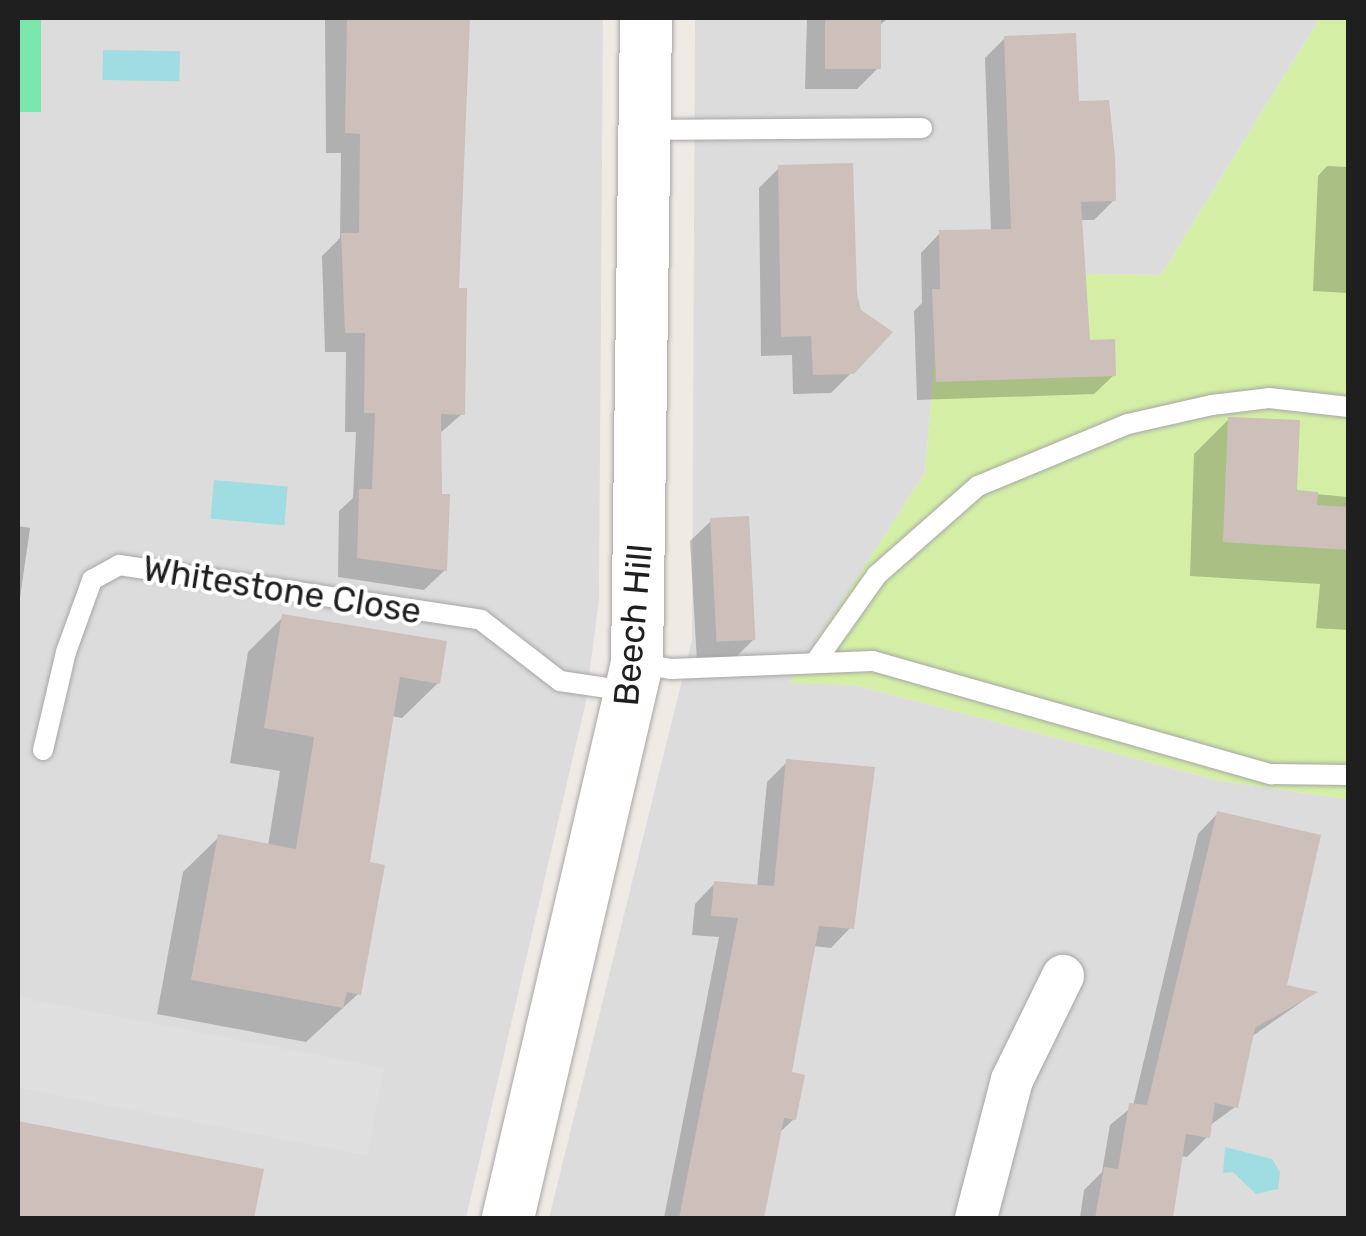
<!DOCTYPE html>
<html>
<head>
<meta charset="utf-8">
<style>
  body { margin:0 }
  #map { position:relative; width:1366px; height:1236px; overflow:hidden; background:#f0eae4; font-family:Rubik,sans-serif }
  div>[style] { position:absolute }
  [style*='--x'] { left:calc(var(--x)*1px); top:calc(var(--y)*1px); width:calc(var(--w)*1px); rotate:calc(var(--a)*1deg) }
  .residential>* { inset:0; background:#dddcdc }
  .grass>* { inset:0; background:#d4efa5 }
  .pitch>* { inset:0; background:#7ae7ad; transform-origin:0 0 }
  .parking>* { inset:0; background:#dfdfdf; transform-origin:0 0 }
  .water>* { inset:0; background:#a0dde2; transform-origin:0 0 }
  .shadow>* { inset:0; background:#0003 }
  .building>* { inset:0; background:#cdbfba; transform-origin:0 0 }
  .roads { filter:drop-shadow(0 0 2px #a6a6a6) drop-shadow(0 0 2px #a6a6a6) }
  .service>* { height:20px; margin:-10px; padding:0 10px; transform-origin:10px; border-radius:10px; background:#fff }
  .minor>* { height:42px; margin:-21px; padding:0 21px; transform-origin:21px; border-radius:21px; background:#fff }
  .tertiary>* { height:52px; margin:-26px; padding:0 26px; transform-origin:26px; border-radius:26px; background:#fff }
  span { translate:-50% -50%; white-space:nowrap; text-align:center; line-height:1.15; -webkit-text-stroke:8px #fff; paint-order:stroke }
  .street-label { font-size:35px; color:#1f1f1f }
  .frame { position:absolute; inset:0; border:20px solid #1f1f1f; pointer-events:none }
</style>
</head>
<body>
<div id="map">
  <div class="residential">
    <i style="clip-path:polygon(18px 18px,603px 18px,599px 599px,586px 701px,466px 1218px,18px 1218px)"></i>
    <i style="clip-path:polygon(695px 18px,1320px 18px,1161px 275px,942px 272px,925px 473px,790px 682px,855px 685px,1221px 781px,1348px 799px,1348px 1218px,549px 1218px,692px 640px)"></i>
  </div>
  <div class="grass">
    <i style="clip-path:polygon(1320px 18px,1348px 18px,1348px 799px,1221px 781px,855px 685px,789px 683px,925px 473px,942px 272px,1161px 275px)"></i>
  </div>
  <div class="pitch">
    <i style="left:18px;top:18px;width:23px;height:94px"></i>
  </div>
  <div class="parking">
    <i style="left:18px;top:997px;width:373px;height:89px;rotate:11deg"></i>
  </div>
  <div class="water">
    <i style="left:103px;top:50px;width:77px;height:30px;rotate:1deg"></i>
    <i style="left:214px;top:480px;width:74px;height:39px;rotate:5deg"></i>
    <i style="clip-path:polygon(1225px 1147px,1272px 1159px,1280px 1172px,1278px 1189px,1256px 1194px,1233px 1172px,1223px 1173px)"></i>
  </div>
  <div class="shadow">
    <i style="clip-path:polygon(325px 18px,467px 18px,457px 291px,462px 414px,439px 434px,445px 570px,424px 590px,338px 577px,339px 511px,353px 498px,356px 432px,345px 432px,346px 352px,325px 352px,322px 256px,340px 238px,341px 153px,326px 153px)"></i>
    <i style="clip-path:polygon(807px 18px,888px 18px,878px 27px,877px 69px,857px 89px,805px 89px)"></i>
    <i style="clip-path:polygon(1005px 38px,1077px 104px,1114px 200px,1094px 220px,1079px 220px,1088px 342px,1114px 375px,1094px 394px,917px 400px,914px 311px,922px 303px,921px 253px,940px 233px,991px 232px,985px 58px)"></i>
    <i style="clip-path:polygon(1327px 166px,1348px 167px,1348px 293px,1313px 291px,1318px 176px)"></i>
    <i style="clip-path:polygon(779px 168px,852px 372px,831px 393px,793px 394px,792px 355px,761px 356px,759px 188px)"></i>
    <i style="clip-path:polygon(1229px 419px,1294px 492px,1348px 497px,1348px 630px,1316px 628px,1320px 584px,1190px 576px,1194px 454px)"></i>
    <i style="clip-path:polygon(711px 521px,754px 639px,734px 659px,697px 662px,690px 541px)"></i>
    <i style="clip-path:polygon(18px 526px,30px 528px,18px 612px)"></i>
    <i style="clip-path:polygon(283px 617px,438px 683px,402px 718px,391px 716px,367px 864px,358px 994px,306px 1042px,157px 1014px,183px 872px,219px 837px,268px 846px,280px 771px,230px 763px,248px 652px)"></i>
    <i style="clip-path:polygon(787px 762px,851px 927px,831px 948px,813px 946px,789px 1074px,794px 1119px,778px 1134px,762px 1218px,664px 1218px,719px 937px,692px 935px,695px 904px,715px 883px,757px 887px,767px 782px)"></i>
    <i style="clip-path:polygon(1218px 813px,1284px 987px,1313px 994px,1251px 1037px,1235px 1107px,1209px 1126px,1207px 1137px,1187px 1157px,1180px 1156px,1171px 1218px,1080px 1218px,1084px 1190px,1102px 1172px,1110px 1125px,1133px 1106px,1198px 834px)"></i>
    <i style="clip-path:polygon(18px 1123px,261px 1171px,249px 1218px,18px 1218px)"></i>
  </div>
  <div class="building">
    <i style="clip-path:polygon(347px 18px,470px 18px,459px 288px,467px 288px,465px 415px,441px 414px,442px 494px,450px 494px,447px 571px,357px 558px,359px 489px,372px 489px,375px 413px,364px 413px,365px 333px,345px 333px,341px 233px,359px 233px,360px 134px,345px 133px)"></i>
    <i style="left:825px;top:18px;width:56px;height:51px"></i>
    <i style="clip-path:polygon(1076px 33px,1079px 101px,1109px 100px,1115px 156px,1116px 201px,1081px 202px,1090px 340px,1115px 339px,1116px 376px,936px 382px,932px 289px,940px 289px,939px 230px,1011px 229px,1004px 36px)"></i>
    <i style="clip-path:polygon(853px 163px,857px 293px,861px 310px,893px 332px,854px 374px,813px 375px,811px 336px,781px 337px,778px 165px)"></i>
    <i style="clip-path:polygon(1228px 417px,1300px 420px,1297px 490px,1318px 492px,1317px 505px,1348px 507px,1348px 550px,1223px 542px)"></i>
    <i style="left:749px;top:516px;width:124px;height:39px;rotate:87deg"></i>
    <i style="clip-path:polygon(282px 614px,447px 641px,440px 684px,400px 677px,370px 862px,385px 865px,361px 995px,347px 992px,343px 1008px,191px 980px,218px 834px,296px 849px,314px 737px,264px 728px)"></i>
    <i style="clip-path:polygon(786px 759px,875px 767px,854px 929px,819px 926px,792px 1072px,805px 1075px,796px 1120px,784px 1118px,764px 1218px,679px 1218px,738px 918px,711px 916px,714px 881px,774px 886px)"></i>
    <i style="clip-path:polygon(1217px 811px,1321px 835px,1287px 985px,1318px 992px,1255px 1028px,1238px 1108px,1215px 1103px,1210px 1138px,1186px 1134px,1173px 1218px,1095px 1218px,1104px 1167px,1118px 1169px,1129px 1103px,1147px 1105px)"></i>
    <i style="clip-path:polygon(18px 1121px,264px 1169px,254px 1218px,18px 1218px)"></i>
  </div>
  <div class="roads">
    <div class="service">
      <i style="--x:647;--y:130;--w:275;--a:-0.4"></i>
      <i style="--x:816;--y:661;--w:105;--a:-54.7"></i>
      <i style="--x:877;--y:575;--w:135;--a:-41.4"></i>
      <i style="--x:978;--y:486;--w:162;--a:-22.5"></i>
      <i style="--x:1128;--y:424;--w:86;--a:-12.7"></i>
      <i style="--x:1212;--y:405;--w:57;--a:-7"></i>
      <i style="--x:1269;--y:398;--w:80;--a:6.5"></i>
      <i style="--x:637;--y:663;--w:35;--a:10"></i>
      <i style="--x:671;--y:669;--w:202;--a:-2.3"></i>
      <i style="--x:873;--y:661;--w:414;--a:15.9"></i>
      <i style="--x:1271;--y:774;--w:77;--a:0.7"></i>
      <i style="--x:43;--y:750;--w:101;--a:-76.8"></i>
      <i style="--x:66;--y:652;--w:77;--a:-70.1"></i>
      <i style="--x:92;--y:580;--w:31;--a:-29"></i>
      <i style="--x:119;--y:565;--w:366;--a:8.6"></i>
      <i style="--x:481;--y:620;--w:100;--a:37.7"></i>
      <i style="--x:560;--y:681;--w:69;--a:8.4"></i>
    </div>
    <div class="minor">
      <i style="--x:976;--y:1218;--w:143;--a:-75.4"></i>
      <i style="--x:1012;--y:1080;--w:116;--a:-63.9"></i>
    </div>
    <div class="tertiary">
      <i style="--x:508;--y:1218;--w:570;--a:-76.91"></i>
      <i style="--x:637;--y:663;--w:645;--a:-89.2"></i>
    </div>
  </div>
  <div class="street-label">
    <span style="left:282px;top:590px;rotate:9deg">Whitestone Close</span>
    <span style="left:633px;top:625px;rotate:-85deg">Beech Hill</span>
  </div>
  <div class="frame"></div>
</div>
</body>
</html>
